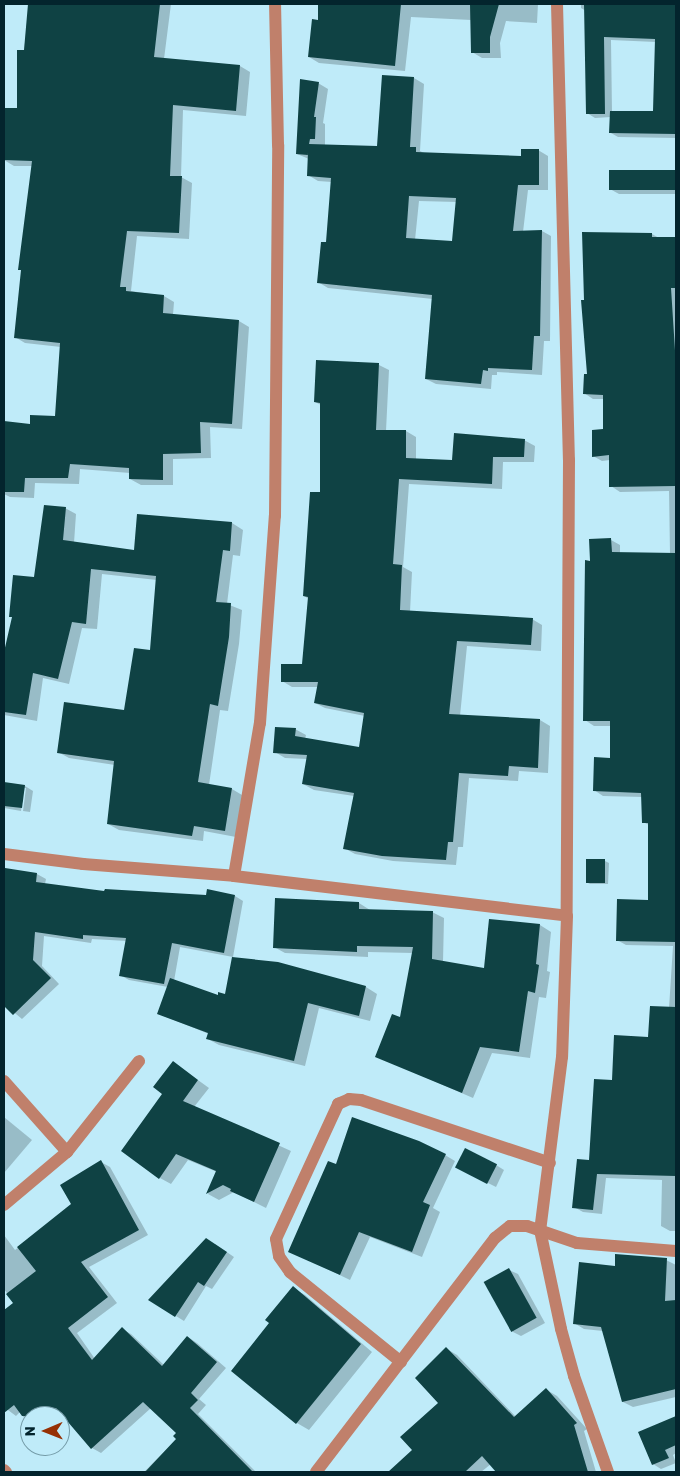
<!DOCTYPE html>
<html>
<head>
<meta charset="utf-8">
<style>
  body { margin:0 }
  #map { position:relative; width:680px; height:1476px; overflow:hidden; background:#bfebf9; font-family:Rubik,sans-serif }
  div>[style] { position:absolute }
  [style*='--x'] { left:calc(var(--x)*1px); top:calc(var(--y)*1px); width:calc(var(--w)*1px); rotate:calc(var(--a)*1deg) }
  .shadow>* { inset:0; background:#0003 }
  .building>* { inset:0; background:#0f4244; transform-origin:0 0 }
  .street>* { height:12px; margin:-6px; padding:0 6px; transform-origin:6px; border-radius:6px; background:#c0806b }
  span { translate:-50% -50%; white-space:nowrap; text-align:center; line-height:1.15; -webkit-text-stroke:5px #bfebf9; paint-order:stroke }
  .frame { position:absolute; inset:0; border:5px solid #03242d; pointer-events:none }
  .north { position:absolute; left:20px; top:1406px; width:50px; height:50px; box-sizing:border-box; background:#bfebf9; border:1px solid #749ba7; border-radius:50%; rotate:269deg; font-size:14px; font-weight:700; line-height:20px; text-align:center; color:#03242d }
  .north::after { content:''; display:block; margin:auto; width:18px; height:22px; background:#963004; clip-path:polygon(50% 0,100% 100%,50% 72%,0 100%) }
</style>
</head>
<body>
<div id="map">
  <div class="shadow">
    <i style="clip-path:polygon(29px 4px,171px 4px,164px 59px,240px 66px,250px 72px,246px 116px,183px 110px,181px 177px,192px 183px,189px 239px,137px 236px,131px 291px,164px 296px,174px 302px,173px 315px,239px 321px,249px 327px,242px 429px,210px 427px,211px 458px,173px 459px,173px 485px,141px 485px,130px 479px,130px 473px,80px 469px,79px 484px,35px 483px,34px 498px,10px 497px,4px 494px,4px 423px,31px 425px,56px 417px,61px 347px,25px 343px,15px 337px,22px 271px,19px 269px,33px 166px,14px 166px,4px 160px,5px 109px,18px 110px)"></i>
    <i style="clip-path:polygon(319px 4px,538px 4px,537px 23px,506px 21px,500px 43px,501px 58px,482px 58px,472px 52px,471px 20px,411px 17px,405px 71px,319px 63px,309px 57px,319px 21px)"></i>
    <i style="clip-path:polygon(evenodd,581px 4px,676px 4px,676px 138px,618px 137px,611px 133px,611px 117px,595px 118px,587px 113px,586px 11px,581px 8px,581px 4px,611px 40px,656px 42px,654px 112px,612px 112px,611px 40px)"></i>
    <i style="clip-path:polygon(evenodd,383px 76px,414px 78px,424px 84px,420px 151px,424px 153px,522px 158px,538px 150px,548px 156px,548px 190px,528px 190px,523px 232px,542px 231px,551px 236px,550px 341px,544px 341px,542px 375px,497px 372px,497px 375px,492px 375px,491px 389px,436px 384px,426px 379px,433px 299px,328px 288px,318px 282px,327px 244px,332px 182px,318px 181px,308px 175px,309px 159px,297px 154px,318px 83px,328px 89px,323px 123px,325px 124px,325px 145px,378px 147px,383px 76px,419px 201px,457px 202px,453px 243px,415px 240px,419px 201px)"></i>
    <i style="clip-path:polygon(610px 172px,676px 172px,676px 194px,619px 194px,610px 189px)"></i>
    <i style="clip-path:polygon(652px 234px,659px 238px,676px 238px,676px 1231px,670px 1231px,661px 1226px,662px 1180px,606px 1178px,602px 1214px,583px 1212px,574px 1207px,590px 1161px,613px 1082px,650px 1038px,669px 1008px,673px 946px,626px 945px,617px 940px,649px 901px,649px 825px,643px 822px,643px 797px,603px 796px,594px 790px,611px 759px,611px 726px,594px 726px,585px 720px,591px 562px,611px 540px,620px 545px,620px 553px,670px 554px,669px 491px,620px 492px,611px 486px,610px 460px,602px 461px,593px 456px,605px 431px,605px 399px,593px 399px,584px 393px,588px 376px)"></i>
    <i style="clip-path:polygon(379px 365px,389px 370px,386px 431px,406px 431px,416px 437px,416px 460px,453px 462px,524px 440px,535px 446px,534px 462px,503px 462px,502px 489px,409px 484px,403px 567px,412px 572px,410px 612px,532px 619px,542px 625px,541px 651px,467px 646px,460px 716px,540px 720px,550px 726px,548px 773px,519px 771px,518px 781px,469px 778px,463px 847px,458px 847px,456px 865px,393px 861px,355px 854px,344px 848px,354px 796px,314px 790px,303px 784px,307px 759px,285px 758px,275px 752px,295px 729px,306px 735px,305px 739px,360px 748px,365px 716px,325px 708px,315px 703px,318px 687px,292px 687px,282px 681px,303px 665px,309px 599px,304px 596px,321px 494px,321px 405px,315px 402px)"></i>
    <i style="clip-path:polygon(65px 508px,76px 514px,74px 543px,135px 551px,138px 515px,232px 523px,243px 530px,240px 556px,233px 555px,227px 604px,242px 610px,239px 644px,228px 711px,220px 710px,209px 785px,232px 789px,242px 795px,236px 837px,204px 831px,203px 841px,119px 830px,108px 824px,115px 765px,69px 758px,58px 752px,125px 712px,151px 652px,157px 580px,102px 574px,97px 629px,82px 628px,69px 684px,43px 678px,37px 721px,4px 715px,4px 658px,13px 617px,35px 578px)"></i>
    <i style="clip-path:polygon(4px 783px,25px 786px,33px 791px,30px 812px,23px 811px,26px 788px,24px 788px,21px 811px,4px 808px)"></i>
    <i style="clip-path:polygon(605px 861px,609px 863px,608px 884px,590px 884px,586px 882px)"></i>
    <i style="clip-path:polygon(6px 870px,37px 874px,46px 879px,45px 884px,106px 893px,235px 896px,243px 901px,233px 957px,180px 947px,174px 981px,219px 996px,226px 996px,277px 963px,366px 987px,377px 994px,370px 1021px,319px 1008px,305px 1066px,219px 1045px,208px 1039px,209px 1034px,159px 1014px,168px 987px,129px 980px,120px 975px,127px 941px,92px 939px,91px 943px,44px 936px,42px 966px,59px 984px,22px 1019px,4px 1004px,4px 887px)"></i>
    <i style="clip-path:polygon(359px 903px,370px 910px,432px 912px,444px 918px,443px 962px,485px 970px,540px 925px,551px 932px,547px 971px,550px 972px,546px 998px,539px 997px,530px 1058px,492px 1053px,473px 1098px,376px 1056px,401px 1019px,413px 953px,368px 952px,368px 957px,285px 953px,274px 947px)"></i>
    <i style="clip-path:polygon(173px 1062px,209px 1088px,194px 1107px,291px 1151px,266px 1208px,234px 1192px,219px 1200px,208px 1194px,217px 1172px,188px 1160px,171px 1184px,160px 1178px,164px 1093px)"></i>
    <i style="clip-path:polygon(4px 1117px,32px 1140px,4px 1173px)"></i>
    <i style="clip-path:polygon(445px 1155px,455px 1161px,433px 1208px,440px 1212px,422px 1257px,370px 1237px,350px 1280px,290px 1251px,336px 1165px)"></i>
    <i style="clip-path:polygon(101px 1162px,110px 1167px,148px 1235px,89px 1267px,117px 1303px,77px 1333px,95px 1359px,122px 1329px,131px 1334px,164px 1365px,188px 1337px,197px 1343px,226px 1368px,199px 1399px,206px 1405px,198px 1414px,256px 1472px,144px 1472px,177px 1439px,178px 1433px,151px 1408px,101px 1453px,92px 1448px,63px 1415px,60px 1417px,30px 1416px,30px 1426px,20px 1412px,16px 1416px,4px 1407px,4px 1312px,14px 1303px,4px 1289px,4px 1235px,15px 1250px,73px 1205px)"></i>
    <i style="clip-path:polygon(496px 1165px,504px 1170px,496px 1187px,466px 1172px)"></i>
    <i style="clip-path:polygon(215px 1244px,234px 1257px,212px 1289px,206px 1286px,184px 1321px,176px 1316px)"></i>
    <i style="clip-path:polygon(666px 1260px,676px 1265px,676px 1397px,633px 1407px,623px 1402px,603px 1331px,584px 1329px,574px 1323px,616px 1267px)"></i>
    <i style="clip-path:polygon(509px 1270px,518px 1274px,545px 1323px,521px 1336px,513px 1332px,486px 1283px)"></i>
    <i style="clip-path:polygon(293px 1288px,305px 1295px,372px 1352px,309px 1430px,297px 1423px,232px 1371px,270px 1323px)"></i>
    <i style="clip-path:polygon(447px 1349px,457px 1355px,516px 1417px,547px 1390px,557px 1396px,587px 1429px,584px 1431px,596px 1472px,498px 1472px,491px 1464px,481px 1472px,390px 1472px,413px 1450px,440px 1403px)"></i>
    <i style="clip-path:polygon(676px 1418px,676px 1453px,673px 1455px,676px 1463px,661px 1469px,653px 1464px,640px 1433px)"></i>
  </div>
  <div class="building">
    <i style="clip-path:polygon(28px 4px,160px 4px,154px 57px,240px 65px,236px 111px,173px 105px,170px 176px,182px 176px,179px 233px,127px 231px,120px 287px,126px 287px,126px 291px,164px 295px,163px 313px,239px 320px,232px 424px,200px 422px,201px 453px,163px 454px,163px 480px,129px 479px,129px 468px,70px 464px,68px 478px,25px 478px,24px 492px,4px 492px,4px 421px,30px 424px,30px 415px,55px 416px,60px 343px,14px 338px,21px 270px,18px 270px,32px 161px,4px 160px,4px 108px,17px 108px,17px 50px,24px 50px)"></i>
    <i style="clip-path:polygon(318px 4px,401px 4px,395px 66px,308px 57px,312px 19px,318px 20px)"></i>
    <i style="clip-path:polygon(470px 4px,499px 4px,490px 37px,490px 53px,471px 53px)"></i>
    <i style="clip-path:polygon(584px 4px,676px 4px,676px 134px,609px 133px,610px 111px,653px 111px,655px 39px,604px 37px,605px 114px,586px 114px)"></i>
    <i style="clip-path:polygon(evenodd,382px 75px,414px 77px,410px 147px,416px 147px,416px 152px,521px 156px,521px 149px,539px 149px,539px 185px,518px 185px,513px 231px,542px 230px,540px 336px,534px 336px,532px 370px,488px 368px,488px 371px,483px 370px,481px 384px,425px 379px,432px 295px,317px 283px,321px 242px,326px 242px,331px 178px,307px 176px,308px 152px,308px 155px,296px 154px,300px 79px,319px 82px,314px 117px,316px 117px,315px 139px,310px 139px,309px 144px,377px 146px,382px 75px,409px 196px,456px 198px,452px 241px,406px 238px,409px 196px)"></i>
    <i style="left:609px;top:170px;width:67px;height:20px"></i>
    <i style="clip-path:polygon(582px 232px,652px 233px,652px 237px,676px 237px,676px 288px,671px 288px,676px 366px,676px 486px,609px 487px,609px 455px,592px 457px,592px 430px,603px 429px,603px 395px,583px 394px,584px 374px,587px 374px,581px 300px,584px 300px)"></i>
    <i style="clip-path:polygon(316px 360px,379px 363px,376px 430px,406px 430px,406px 458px,452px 460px,454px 433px,525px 439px,524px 457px,493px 457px,492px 484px,399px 479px,393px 564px,402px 565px,400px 610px,533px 618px,531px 645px,457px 641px,449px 714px,540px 719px,538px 768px,509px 766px,508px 776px,459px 773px,453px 842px,448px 842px,446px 860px,382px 856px,343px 849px,354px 793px,302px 784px,307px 755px,273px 753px,275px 727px,296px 728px,295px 736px,359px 747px,364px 713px,314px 703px,318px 682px,281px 682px,281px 664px,302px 664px,308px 597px,303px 596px,310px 492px,320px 492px,320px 403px,314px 402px)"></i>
    <i style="clip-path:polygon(44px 505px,66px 507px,63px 540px,134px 550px,137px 514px,232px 522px,230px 551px,223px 550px,216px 602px,231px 603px,229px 637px,218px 706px,210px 704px,198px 782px,232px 788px,225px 831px,194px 826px,192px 836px,107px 824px,114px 761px,57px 753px,64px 702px,124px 710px,134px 648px,150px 650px,156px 576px,91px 569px,86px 624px,72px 622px,58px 679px,33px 673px,26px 715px,4px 712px,4px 652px,12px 617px,9px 617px,13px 575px,34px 577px)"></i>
    <i style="clip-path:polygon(611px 538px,612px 552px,676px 553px,676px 942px,616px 941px,617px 899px,648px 900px,648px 823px,642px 823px,641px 793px,593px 791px,594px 757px,610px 758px,610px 721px,583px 721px,585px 560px,590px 561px,589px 539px)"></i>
    <i style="clip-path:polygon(4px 782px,25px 785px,22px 808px,4px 806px)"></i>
    <i style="left:586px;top:859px;width:19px;height:24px"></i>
    <i style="clip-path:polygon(5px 868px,37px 873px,36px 882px,104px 891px,105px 889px,206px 895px,207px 889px,235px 895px,224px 953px,172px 943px,164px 984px,119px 976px,126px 938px,83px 935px,83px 939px,35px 932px,33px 960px,51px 978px,13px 1015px,4px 1006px)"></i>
    <i style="clip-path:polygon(275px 898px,359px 902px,359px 909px,433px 911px,432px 959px,484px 968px,489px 919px,540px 924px,536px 964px,539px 965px,535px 993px,528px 991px,519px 1052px,480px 1047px,462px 1093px,375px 1057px,392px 1014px,400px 1017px,413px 947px,357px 946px,357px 952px,273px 948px)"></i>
    <i style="clip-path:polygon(232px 957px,278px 962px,366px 986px,359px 1016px,308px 1003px,294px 1061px,206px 1039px,208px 1033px,157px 1014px,170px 978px,218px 995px,218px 992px,225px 994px)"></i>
    <i style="clip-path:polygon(650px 1006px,676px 1007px,676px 1176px,597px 1174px,593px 1210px,572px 1208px,577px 1159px,589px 1160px,594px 1079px,612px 1080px,614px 1035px,648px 1037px)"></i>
    <i style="clip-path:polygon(173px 1061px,198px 1080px,183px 1101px,280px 1143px,254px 1202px,230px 1191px,231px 1189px,223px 1185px,206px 1194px,216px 1171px,176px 1154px,159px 1179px,121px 1151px,162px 1094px,153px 1087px)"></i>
    <i style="clip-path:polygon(352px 1117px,419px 1141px,446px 1154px,423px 1202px,430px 1205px,412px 1252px,359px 1232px,340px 1275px,288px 1252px,328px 1161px,336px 1164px)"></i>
    <i style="left:465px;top:1148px;width:36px;height:22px;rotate:27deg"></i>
    <i style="clip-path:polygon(101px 1160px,139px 1230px,81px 1262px,108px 1297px,68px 1328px,92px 1360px,122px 1327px,162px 1366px,187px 1336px,217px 1362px,191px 1393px,198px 1400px,190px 1408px,253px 1472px,145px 1472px,176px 1439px,173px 1436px,176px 1433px,143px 1402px,91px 1449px,56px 1408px,45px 1416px,22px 1416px,14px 1405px,4px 1413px,4px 1310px,13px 1303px,6px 1294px,36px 1271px,17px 1247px,71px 1204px,60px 1185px)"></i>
    <i style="clip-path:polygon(206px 1238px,227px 1252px,204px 1286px,198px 1282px,175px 1317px,148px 1300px)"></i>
    <i style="clip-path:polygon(615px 1254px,667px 1258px,665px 1301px,676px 1300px,676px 1389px,622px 1402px,601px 1327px,573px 1324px,579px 1262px,615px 1266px)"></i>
    <i style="left:509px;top:1268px;width:57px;height:29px;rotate:61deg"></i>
    <i style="clip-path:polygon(293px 1286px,361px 1344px,296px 1424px,231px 1371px,269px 1323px,265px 1320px)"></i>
    <i style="clip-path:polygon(446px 1347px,514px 1417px,546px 1388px,577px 1423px,574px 1425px,588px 1472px,496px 1472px,482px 1456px,465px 1472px,388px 1472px,412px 1450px,400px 1437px,438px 1403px,415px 1378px)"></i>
    <i style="clip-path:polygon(676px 1416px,676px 1445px,665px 1450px,669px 1458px,652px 1465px,638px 1432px)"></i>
  </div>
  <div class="street">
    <i style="--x:557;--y:4;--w:456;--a:88.5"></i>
    <i style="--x:569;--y:460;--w:456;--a:90.3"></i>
    <i style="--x:567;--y:916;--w:141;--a:92"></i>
    <i style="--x:562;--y:1057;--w:174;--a:97.2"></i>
    <i style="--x:540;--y:1230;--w:101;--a:78"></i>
    <i style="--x:561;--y:1329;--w:49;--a:74.5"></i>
    <i style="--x:574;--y:1376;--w:102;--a:70.5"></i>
    <i style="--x:4;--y:854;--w:80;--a:7.2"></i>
    <i style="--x:83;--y:864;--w:151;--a:4.5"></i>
    <i style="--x:234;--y:876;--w:335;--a:6.8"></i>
    <i style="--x:234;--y:876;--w:155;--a:-80.4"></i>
    <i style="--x:260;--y:723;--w:208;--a:-85.9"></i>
    <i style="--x:275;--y:516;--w:371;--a:-89.5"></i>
    <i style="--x:278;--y:145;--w:141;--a:-91.2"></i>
    <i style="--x:4;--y:1081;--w:95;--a:48.4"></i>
    <i style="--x:4;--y:1205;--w:82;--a:-40.1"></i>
    <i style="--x:67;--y:1152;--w:116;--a:-51.6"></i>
    <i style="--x:401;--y:1362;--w:143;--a:-141"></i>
    <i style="--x:290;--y:1272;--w:19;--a:-125"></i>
    <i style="--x:279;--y:1256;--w:17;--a:-100"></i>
    <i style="--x:276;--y:1239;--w:149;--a:-65.3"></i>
    <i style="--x:338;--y:1104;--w:12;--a:-24"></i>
    <i style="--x:349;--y:1099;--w:12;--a:5"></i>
    <i style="--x:361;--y:1100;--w:199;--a:18.4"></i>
    <i style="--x:4;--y:1470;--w:3;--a:45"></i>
    <i style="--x:316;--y:1472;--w:295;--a:-52.6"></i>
    <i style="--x:495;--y:1238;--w:19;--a:-39"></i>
    <i style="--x:510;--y:1226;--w:17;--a:0"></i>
    <i style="--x:527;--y:1226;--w:53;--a:18.8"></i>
    <i style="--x:577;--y:1243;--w:99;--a:4.6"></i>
  </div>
  <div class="frame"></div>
  <div class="north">N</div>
</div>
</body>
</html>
